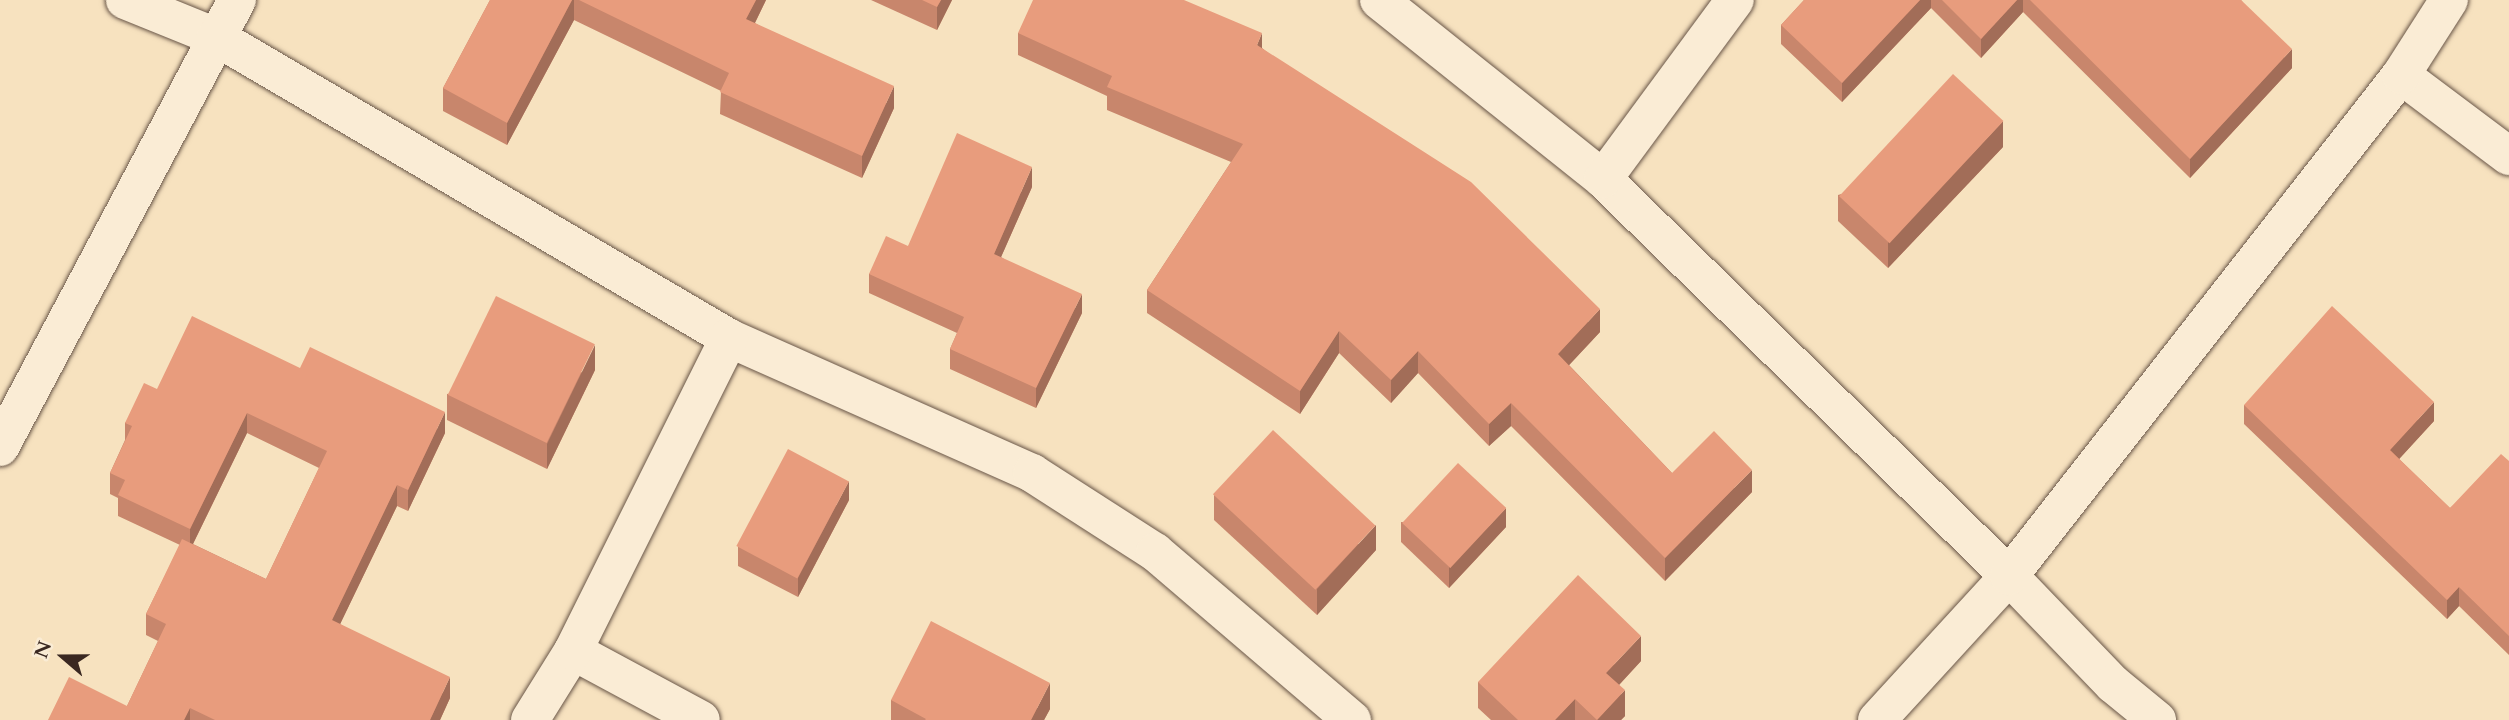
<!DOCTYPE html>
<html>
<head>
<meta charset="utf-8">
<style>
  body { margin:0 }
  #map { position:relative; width:2509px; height:720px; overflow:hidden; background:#f7e2bf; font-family:Cardo,serif }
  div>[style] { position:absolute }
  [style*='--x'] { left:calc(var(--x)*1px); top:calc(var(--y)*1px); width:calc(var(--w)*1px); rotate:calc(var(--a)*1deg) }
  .roads { filter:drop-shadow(0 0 2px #695648) drop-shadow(0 0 2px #695648) }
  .minor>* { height:38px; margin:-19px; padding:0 19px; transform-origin:19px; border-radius:19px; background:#faecd5 }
  .wall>* { inset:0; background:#c8866c }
  .shaded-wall>* { inset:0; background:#a26d58 }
  .building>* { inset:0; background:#e89c7d; transform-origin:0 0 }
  span { translate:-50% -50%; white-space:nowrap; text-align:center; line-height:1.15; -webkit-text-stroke:5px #faecd5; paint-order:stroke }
  .north { position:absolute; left:28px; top:622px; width:70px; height:70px; -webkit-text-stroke:5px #faecd5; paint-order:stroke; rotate:290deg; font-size:19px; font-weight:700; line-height:28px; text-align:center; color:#3a2821 }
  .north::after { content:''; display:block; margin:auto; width:24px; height:32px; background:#3a2821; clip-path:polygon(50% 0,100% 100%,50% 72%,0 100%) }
</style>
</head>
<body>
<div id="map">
  <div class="roads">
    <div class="minor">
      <i style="--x:125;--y:0;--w:98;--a:22.1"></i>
      <i style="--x:216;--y:37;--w:595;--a:30.4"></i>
      <i style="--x:729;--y:338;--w:332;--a:24"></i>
      <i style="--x:1032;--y:473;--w:146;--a:32.7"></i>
      <i style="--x:1155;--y:552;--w:259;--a:40.5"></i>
      <i style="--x:1379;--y:0;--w:287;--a:38.6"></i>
      <i style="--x:1603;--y:179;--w:568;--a:44.36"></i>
      <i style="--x:2009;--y:576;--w:150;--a:46.1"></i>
      <i style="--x:2113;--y:684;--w:57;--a:39.3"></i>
      <i style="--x:2401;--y:75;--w:135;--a:36.9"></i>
      <i style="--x:1603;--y:179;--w:222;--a:-53.6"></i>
      <i style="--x:0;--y:447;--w:506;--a:-62.07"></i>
      <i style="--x:573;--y:651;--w:145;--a:28.3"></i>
      <i style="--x:530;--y:720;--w:81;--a:-58.1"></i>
      <i style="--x:573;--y:651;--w:350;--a:-63.5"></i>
      <i style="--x:1877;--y:720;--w:195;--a:-47.5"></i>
      <i style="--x:2009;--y:576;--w:636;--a:-51.96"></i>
      <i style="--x:2401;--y:75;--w:89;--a:-57.4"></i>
    </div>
  </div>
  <div class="wall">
    <i style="clip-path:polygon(490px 0,766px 0,755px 23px,894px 108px,862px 178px,720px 114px,721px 91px,574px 20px,507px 145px,443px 111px,443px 88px)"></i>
    <i style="clip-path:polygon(871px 0,952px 0,937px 30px)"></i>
    <i style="clip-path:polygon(1804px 0,2241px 0,2292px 68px,2190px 178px,2023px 12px,1981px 58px,1931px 8px,1842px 102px,1781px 44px,1781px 25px)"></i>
    <i style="clip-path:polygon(1018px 33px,1262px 48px,1600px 332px,1569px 365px,1672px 473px,1752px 492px,1665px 581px,1511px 426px,1489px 446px,1418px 373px,1391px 403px,1339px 353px,1300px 414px,1147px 313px,1147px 290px,1231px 162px,1107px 110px,1107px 96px,1018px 55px)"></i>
    <i style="clip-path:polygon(2003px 147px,1888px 268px,1838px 221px,1838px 195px)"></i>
    <i style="clip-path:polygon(1032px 187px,1001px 257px,1082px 313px,1036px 408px,950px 369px,950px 349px,957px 333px,869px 293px,869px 274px,908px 246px)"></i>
    <i style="clip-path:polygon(evenodd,300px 368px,445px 433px,408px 511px,397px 506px,340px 624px,450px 698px,440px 720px,48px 720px,127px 706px,158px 641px,146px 635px,146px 614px,180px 545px,118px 516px,118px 498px,110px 494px,110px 473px,125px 440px,125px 423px,157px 389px,300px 368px,247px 433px,319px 468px,266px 579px,193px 544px,247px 433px)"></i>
    <i style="clip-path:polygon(595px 370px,547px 469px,447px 420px,447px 394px)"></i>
    <i style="clip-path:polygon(2244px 405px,2434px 421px,2399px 459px,2450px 508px,2509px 461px,2509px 655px,2459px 606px,2447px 619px,2244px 424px)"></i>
    <i style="clip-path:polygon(1214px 495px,1376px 550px,1317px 615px,1214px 520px)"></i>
    <i style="clip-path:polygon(849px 500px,798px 597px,738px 566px,738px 547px)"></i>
    <i style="clip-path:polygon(1401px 522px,1506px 527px,1449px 588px,1401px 542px)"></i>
    <i style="clip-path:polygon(1641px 661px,1619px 685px,1625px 716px,1621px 720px,1491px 720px,1478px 708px,1478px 682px)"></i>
    <i style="clip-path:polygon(891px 700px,1050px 709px,1044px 720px,891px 720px)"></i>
  </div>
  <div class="shaded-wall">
    <i style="clip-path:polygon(572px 0,574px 0,574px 20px,507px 145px,507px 123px)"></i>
    <i style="clip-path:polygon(756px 0,766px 0,746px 41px,746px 19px)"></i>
    <i style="clip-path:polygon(941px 0,952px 0,937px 30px,937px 7px)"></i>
    <i style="clip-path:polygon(1920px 0,1931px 0,1931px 8px,1842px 102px,1842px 83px)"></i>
    <i style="clip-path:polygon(2017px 0,2023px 0,2023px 12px,1981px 58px,1981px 39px)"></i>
    <i style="clip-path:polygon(1262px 33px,1262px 55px,1257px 45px)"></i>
    <i style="clip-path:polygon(2292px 49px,2292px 68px,2190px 178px,2190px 159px)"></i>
    <i style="clip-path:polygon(894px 86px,894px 108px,862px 178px,862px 156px)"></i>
    <i style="clip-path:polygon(2003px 121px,2003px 147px,1888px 268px,1888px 243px)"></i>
    <i style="clip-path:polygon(1032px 167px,1032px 187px,994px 273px,994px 254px)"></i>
    <i style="clip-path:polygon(1082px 294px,1082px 313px,1036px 408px,1036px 388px)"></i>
    <i style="clip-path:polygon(1600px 309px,1600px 332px,1558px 377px,1558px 354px)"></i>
    <i style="clip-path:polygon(1339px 331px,1339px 353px,1300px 414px,1300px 391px)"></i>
    <i style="clip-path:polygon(595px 345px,595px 370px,547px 469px,547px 444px)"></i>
    <i style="clip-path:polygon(1418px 351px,1418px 373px,1391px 403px,1391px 380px)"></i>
    <i style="clip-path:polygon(2434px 402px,2434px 421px,2390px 469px,2390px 450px)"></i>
    <i style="clip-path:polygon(1511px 403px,1511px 426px,1489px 446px,1489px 424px)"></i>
    <i style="clip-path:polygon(445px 412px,445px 433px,408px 511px,408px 490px)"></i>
    <i style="clip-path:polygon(247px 413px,247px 433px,190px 550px,190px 529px)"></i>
    <i style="clip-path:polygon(1752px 470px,1752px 492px,1665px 581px,1665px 558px)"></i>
    <i style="clip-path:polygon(849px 481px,849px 500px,798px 597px,798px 578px)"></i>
    <i style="clip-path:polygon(397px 485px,397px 506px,332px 641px,332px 620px)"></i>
    <i style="clip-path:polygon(1506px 508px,1506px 527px,1449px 588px,1449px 568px)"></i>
    <i style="clip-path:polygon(1376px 525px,1376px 550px,1317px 615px,1317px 589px)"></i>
    <i style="clip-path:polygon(2459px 587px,2459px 606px,2447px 619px,2447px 600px)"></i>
    <i style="clip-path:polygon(1641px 636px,1641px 661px,1606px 699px,1606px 673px)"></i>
    <i style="clip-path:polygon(450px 677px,450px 698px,440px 720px,430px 720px)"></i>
    <i style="clip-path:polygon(1050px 683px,1050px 709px,1044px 720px,1031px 720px)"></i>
    <i style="clip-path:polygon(1625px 690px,1625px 716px,1621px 720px,1597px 720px)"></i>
    <i style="clip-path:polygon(1575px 699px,1575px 720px,1555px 720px)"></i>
    <i style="clip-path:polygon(190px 708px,190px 720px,184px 720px)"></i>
  </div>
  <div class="building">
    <i style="clip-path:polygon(490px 0,572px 0,507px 123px,443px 88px)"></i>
    <i style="clip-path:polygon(579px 0,756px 0,746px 19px,894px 86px,862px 156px,720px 92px,729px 73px)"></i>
    <i style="clip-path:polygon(922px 0,941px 0,937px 7px)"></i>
    <i style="clip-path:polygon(1033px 0,1184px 0,1262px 33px,1257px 45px,1471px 182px,1600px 309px,1558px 354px,1672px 473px,1714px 431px,1752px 470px,1665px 558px,1511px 403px,1489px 424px,1418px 351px,1391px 380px,1339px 331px,1300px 391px,1147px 290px,1243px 144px,1107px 87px,1112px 76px,1018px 33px)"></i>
    <i style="clip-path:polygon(1804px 0,1920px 0,1842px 83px,1781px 25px)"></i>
    <i style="clip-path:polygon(1942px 0,2017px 0,1981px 39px)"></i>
    <i style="clip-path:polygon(2030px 0,2241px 0,2292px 49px,2190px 159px)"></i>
    <i style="left:1953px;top:74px;width:69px;height:167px;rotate:43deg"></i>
    <i style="clip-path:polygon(957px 133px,1032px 167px,994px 254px,1082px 294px,1036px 388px,950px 349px,964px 317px,869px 274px,886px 236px,908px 246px)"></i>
    <i style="left:496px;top:296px;width:110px;height:110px;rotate:26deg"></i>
    <i style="clip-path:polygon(2332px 306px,2434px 402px,2390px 450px,2450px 508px,2501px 454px,2509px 461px,2509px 636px,2459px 587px,2447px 600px,2244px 405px)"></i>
    <i style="clip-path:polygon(192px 316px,300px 368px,310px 347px,445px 412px,408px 490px,397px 485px,332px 620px,450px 677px,430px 720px,215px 720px,190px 708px,184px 720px,48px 720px,69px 677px,127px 706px,166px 624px,146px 614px,182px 539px,266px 579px,327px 451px,247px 413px,190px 529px,118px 495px,125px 480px,110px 473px,132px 426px,125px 423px,144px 383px,157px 389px)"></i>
    <i style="left:1273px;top:430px;width:140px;height:88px;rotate:43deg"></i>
    <i style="left:788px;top:449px;width:69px;height:110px;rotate:28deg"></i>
    <i style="left:1458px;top:463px;width:66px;height:82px;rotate:43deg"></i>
    <i style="clip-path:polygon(1578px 575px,1641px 636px,1606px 673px,1625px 690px,1597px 720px,1575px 699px,1555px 720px,1518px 720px,1478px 682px)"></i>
    <i style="clip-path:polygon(931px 621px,1050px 683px,1031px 720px,925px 720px,926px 719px,891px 700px)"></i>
  </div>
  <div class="north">N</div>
</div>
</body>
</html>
